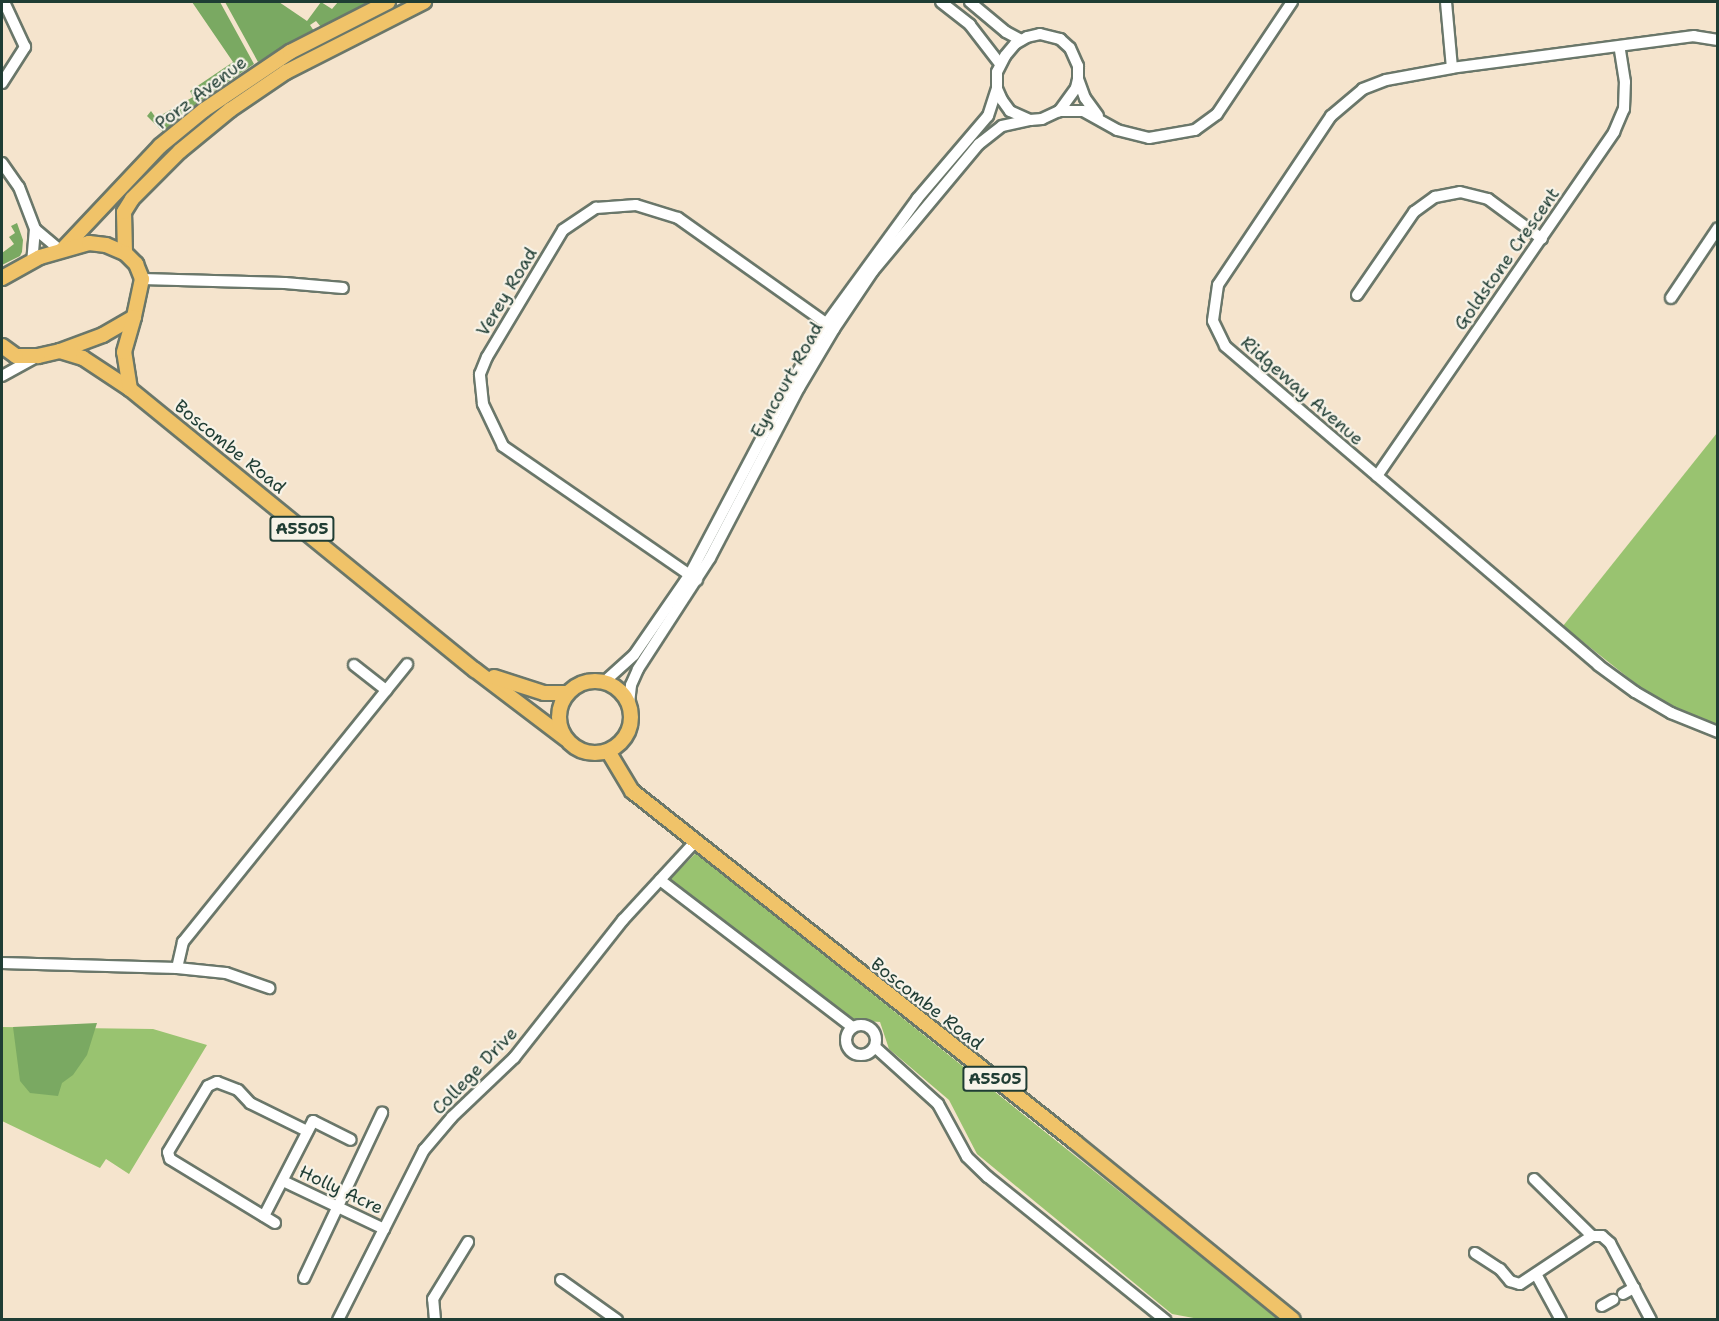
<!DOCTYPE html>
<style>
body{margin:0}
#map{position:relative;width:1719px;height:1321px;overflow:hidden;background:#f5e4cd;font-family:"Shantell Sans",sans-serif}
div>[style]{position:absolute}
.green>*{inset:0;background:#99c370}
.forest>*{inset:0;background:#7aa962}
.roads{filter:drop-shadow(2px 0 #6a776a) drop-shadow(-2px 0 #6a776a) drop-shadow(0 2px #6a776a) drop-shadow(0 -2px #6a776a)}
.minor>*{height:10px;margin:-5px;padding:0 5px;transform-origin:5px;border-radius:5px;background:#fff}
.minor>.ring{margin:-5px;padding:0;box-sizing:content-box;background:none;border:10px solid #fff;border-radius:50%}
.major>*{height:14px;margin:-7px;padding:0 7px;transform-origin:7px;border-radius:7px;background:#f0c369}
.major>.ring{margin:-7px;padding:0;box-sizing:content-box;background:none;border:14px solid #f0c369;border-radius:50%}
span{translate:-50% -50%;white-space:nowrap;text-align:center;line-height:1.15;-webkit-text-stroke:4.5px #f7f3e8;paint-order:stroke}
.shield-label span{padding:2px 4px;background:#f7f3e8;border:2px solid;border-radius:4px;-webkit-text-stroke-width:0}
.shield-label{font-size:16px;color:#1f3d34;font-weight:700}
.street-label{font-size:18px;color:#1f3d34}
.frame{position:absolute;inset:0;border:3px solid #1f3d34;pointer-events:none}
</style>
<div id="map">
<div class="green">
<div style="clip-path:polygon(1717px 433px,1717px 727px,1678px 711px,1640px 687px,1563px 626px)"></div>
<div style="clip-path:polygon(696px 853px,1243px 1290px,1277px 1319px,1199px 1319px,1172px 1314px,977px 1154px,949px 1100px,889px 1049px,880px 1022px,851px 1020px,669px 880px)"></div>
<div style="clip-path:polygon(2px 1027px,153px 1029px,207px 1045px,129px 1174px,106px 1159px,100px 1168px,2px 1121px)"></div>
</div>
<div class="forest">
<div style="clip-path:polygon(192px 2px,220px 2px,254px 64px,201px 100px,163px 132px,147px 116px,151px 111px,156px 118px,193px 97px,190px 91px,233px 62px)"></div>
<div style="clip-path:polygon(225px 2px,279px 2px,307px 21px,321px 2px,332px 9px,338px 2px,369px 2px,321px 27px,316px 21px,310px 25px,314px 31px,258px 62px)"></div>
<div style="clip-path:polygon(17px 223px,23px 240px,22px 252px,20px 256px,2px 265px,2px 253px,14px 244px,9px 237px,15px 233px,11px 226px)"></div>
<div style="clip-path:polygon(97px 1023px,87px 1055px,73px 1075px,62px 1083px,58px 1096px,30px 1093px,20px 1081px,13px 1027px)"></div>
</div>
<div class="roads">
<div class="minor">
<div style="left:941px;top:2px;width:37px;rotate:38deg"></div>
<div style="left:970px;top:25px;width:49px;rotate:52.4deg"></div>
<div style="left:970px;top:2px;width:47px;rotate:39.8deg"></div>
<div style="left:1006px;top:32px;width:17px;rotate:28deg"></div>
<div style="left:1446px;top:2px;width:66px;rotate:84.8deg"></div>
<div style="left:1040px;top:34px;width:21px;rotate:14deg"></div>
<div style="left:1060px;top:39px;width:13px;rotate:42deg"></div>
<div style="left:1070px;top:48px;width:20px;rotate:66deg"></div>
<div style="left:1078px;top:66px;width:13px;rotate:90deg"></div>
<div style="left:1078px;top:79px;width:9px;rotate:103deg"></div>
<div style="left:1076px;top:88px;width:29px;rotate:126deg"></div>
<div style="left:1059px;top:111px;width:19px;rotate:155deg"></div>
<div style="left:1042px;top:119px;width:12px;rotate:175deg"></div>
<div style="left:1030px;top:120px;width:22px;rotate:-156deg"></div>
<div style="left:1010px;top:111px;width:14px;rotate:-126deg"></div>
<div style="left:1002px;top:100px;width:12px;rotate:-114deg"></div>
<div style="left:997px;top:89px;width:17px;rotate:-90deg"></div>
<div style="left:997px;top:72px;width:18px;rotate:-63deg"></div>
<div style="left:1005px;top:56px;width:16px;rotate:-50deg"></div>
<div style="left:1015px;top:44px;width:14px;rotate:-30deg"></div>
<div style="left:1027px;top:37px;width:13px;rotate:-13deg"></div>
<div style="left:1718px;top:40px;width:24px;rotate:-171deg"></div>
<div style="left:1694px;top:36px;width:244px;rotate:172.5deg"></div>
<div style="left:1452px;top:68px;width:67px;rotate:169.7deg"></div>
<div style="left:1386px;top:80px;width:25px;rotate:159deg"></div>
<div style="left:1363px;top:89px;width:42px;rotate:139.8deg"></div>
<div style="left:1331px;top:116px;width:203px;rotate:123.8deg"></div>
<div style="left:1218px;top:285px;width:36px;rotate:98deg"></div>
<div style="left:1213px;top:321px;width:28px;rotate:64deg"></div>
<div style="left:1225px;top:346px;width:491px;rotate:40.5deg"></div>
<div style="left:1598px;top:665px;width:46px;rotate:36.1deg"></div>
<div style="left:1635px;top:692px;width:42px;rotate:30.3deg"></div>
<div style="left:1671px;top:713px;width:51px;rotate:22deg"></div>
<div style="left:1078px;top:79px;width:20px;rotate:70deg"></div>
<div style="left:1085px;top:98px;width:22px;rotate:54deg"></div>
<div style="left:2px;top:83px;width:43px;rotate:-57.4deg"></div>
<div style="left:25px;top:47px;width:50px;rotate:-115deg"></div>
<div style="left:1059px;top:111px;width:24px"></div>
<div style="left:1083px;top:111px;width:39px;rotate:29deg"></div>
<div style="left:1117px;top:130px;width:33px;rotate:14deg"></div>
<div style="left:1149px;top:138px;width:47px;rotate:-9.9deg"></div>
<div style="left:1195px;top:130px;width:27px;rotate:-36deg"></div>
<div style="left:1217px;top:114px;width:135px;rotate:-56.2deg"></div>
<div style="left:2px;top:163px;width:29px;rotate:55deg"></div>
<div style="left:19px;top:187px;width:45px;rotate:69.1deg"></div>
<div style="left:35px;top:229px;width:32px;rotate:95deg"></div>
<div style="left:35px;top:229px;width:33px;rotate:40deg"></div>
<div style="left:142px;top:279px;width:143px;rotate:1.6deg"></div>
<div style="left:285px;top:283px;width:58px;rotate:4.9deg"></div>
<div style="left:1357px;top:295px;width:101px;rotate:-55.5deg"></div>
<div style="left:1414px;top:212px;width:26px;rotate:-36deg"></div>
<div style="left:1435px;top:197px;width:25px;rotate:-11deg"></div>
<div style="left:1460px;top:192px;width:29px;rotate:14deg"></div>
<div style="left:1488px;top:199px;width:67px;rotate:36.5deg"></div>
<div style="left:1671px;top:298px;width:84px;rotate:-56.1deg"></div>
<div style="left:2px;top:376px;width:38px;rotate:-29deg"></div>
<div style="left:1377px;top:476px;width:418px;rotate:-55.4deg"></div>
<div style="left:1614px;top:132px;width:25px;rotate:-67deg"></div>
<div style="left:1624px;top:109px;width:27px;rotate:-88deg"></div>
<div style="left:1625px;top:82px;width:36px;rotate:-99deg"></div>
<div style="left:697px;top:580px;width:236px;rotate:-145.4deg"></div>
<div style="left:503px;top:446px;width:47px;rotate:-115.5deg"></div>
<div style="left:483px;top:404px;width:30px;rotate:-96deg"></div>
<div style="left:480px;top:374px;width:18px;rotate:-68deg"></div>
<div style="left:487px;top:357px;width:148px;rotate:-59.1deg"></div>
<div style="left:563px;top:230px;width:40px;rotate:-34deg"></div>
<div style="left:596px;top:208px;width:40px;rotate:-4.3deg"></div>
<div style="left:636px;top:205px;width:44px;rotate:17.2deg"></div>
<div style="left:678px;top:218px;width:191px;rotate:35.4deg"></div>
<div style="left:354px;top:665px;width:41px;rotate:38deg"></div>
<div style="left:604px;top:682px;width:40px;rotate:-42deg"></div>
<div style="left:634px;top:655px;width:98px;rotate:-55.3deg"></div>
<div style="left:690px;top:574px;width:208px;rotate:-62.2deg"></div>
<div style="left:787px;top:390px;width:77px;rotate:-59.4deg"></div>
<div style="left:826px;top:324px;width:155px;rotate:-53.9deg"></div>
<div style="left:917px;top:199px;width:109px;rotate:-49.5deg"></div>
<div style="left:988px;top:116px;width:28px;rotate:-72deg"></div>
<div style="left:629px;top:704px;width:19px;rotate:-84deg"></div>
<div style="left:631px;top:685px;width:17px;rotate:-66deg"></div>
<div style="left:638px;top:669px;width:132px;rotate:-57deg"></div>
<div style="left:710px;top:558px;width:192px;rotate:-62.4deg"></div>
<div style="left:799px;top:388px;width:69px;rotate:-59.3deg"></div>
<div style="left:834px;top:329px;width:70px;rotate:-56.1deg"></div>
<div style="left:873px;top:271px;width:165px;rotate:-50.2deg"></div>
<div style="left:979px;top:144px;width:29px;rotate:-38deg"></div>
<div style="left:1002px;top:126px;width:29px;rotate:-12deg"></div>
<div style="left:660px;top:880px;width:242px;rotate:37.4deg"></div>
<div style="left:2px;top:963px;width:175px;rotate:1.6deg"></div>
<div style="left:177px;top:968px;width:49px;rotate:5.8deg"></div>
<div style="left:226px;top:973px;width:46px;rotate:19.2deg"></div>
<div style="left:177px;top:968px;width:27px;rotate:-77deg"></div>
<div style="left:183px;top:942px;width:357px;rotate:-51.1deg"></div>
<div class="ring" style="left:846px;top:1025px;width:20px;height:20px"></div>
<div style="left:875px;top:1047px;width:85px;rotate:42.1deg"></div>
<div style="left:938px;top:1104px;width:60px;rotate:61.3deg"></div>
<div style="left:967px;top:1157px;width:29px;rotate:44deg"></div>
<div style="left:988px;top:1177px;width:228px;rotate:38.9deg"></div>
<div style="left:1534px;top:1179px;width:81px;rotate:44.5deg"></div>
<div style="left:283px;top:1181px;width:112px;rotate:25.4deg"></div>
<div style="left:264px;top:1216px;width:107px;rotate:-62.7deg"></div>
<div style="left:313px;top:1121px;width:42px;rotate:26.6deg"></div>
<div style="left:275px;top:1223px;width:123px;rotate:-148.6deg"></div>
<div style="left:170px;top:1159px;width:7px;rotate:-106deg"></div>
<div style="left:168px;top:1152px;width:77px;rotate:-58.8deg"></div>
<div style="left:208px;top:1086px;width:10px;rotate:-24deg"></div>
<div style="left:217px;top:1082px;width:22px;rotate:21deg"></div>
<div style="left:238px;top:1090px;width:18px;rotate:47deg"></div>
<div style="left:250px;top:1103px;width:64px;rotate:26.2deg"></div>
<div style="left:1475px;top:1253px;width:30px;rotate:33deg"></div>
<div style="left:1500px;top:1269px;width:16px;rotate:50deg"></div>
<div style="left:1510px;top:1281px;width:10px;rotate:17deg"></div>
<div style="left:1520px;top:1284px;width:87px;rotate:-33.7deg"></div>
<div style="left:1592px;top:1236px;width:10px"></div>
<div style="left:1602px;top:1236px;width:11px;rotate:41deg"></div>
<div style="left:1610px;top:1243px;width:87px;rotate:62deg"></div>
<div style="left:1536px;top:1274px;width:52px;rotate:61.5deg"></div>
<div style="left:304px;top:1278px;width:183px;rotate:-64.7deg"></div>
<div style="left:561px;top:1280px;width:69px;rotate:35.5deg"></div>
<div style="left:1623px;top:1294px;width:13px;rotate:-29deg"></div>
<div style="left:1602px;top:1306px;width:13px;rotate:-29deg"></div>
<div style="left:338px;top:1320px;width:191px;rotate:-63.2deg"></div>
<div style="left:424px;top:1150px;width:43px;rotate:-49.7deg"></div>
<div style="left:452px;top:1117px;width:86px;rotate:-43.6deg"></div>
<div style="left:514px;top:1058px;width:176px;rotate:-51.7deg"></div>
<div style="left:623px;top:920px;width:106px;rotate:-47.3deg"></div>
<div style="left:435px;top:1320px;width:21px;rotate:-95deg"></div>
<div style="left:433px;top:1299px;width:67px;rotate:-58.4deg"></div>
</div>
<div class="major">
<div style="left:62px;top:250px;width:143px;rotate:-46.7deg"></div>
<div style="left:160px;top:146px;width:57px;rotate:-39.3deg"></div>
<div style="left:204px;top:110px;width:104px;rotate:-34deg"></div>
<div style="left:290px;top:52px;width:110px;rotate:-27deg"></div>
<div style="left:125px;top:253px;width:41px;rotate:-91.4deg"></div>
<div style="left:124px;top:212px;width:15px;rotate:-58deg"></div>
<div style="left:132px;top:199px;width:68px;rotate:-45deg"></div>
<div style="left:180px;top:151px;width:65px;rotate:-39.4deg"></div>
<div style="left:230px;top:110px;width:68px;rotate:-34.2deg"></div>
<div style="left:286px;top:72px;width:155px;rotate:-26.9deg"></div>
<div style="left:2px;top:278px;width:43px;rotate:-28.9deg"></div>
<div style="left:40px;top:257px;width:51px;rotate:-15.9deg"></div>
<div style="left:89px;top:243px;width:17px;rotate:7deg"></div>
<div style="left:106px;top:245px;width:21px;rotate:23deg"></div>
<div style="left:125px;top:253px;width:16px;rotate:45deg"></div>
<div style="left:136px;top:264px;width:16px;rotate:68deg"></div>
<div style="left:142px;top:279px;width:39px;rotate:102deg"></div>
<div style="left:134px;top:317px;width:36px;rotate:150deg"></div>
<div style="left:103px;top:335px;width:46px;rotate:159.6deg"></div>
<div style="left:60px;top:351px;width:23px;rotate:167deg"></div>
<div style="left:38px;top:356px;width:22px;rotate:180deg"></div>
<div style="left:16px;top:356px;width:17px;rotate:-144deg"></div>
<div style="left:60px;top:351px;width:24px;rotate:17deg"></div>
<div style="left:83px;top:358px;width:56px;rotate:33.4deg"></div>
<div style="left:130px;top:389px;width:445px;rotate:39.2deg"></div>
<div style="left:475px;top:670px;width:114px;rotate:37.2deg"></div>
<div style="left:130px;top:389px;width:37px;rotate:-99deg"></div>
<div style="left:124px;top:352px;width:36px;rotate:-74deg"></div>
<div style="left:494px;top:677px;width:52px;rotate:17.7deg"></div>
<div style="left:544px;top:693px;width:23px"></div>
<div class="ring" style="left:559px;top:681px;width:58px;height:58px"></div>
<div style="left:608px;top:751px;width:47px;rotate:59deg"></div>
<div style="left:632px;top:791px;width:565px;rotate:38.39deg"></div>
<div style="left:1075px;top:1142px;width:281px;rotate:39.2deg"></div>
</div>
</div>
<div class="shield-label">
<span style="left:302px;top:529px">A5505</span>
<span style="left:995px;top:1079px">A5505</span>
</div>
<div class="street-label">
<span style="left:201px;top:93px;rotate:-37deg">Porz Avenue</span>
<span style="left:1507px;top:259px;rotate:-55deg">Goldstone Crescent</span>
<span style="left:507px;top:292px;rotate:-59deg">Verey Road</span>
<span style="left:787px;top:380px;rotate:-61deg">Eyncourt Road</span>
<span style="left:1302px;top:391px;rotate:41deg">Ridgeway Avenue</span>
<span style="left:230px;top:447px;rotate:39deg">Boscombe Road</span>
<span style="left:927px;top:1004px;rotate:38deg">Boscombe Road</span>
<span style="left:475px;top:1071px;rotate:-46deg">College Drive</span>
<span style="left:341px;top:1190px;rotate:25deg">Holly Acre</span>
</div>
<div class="frame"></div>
</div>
